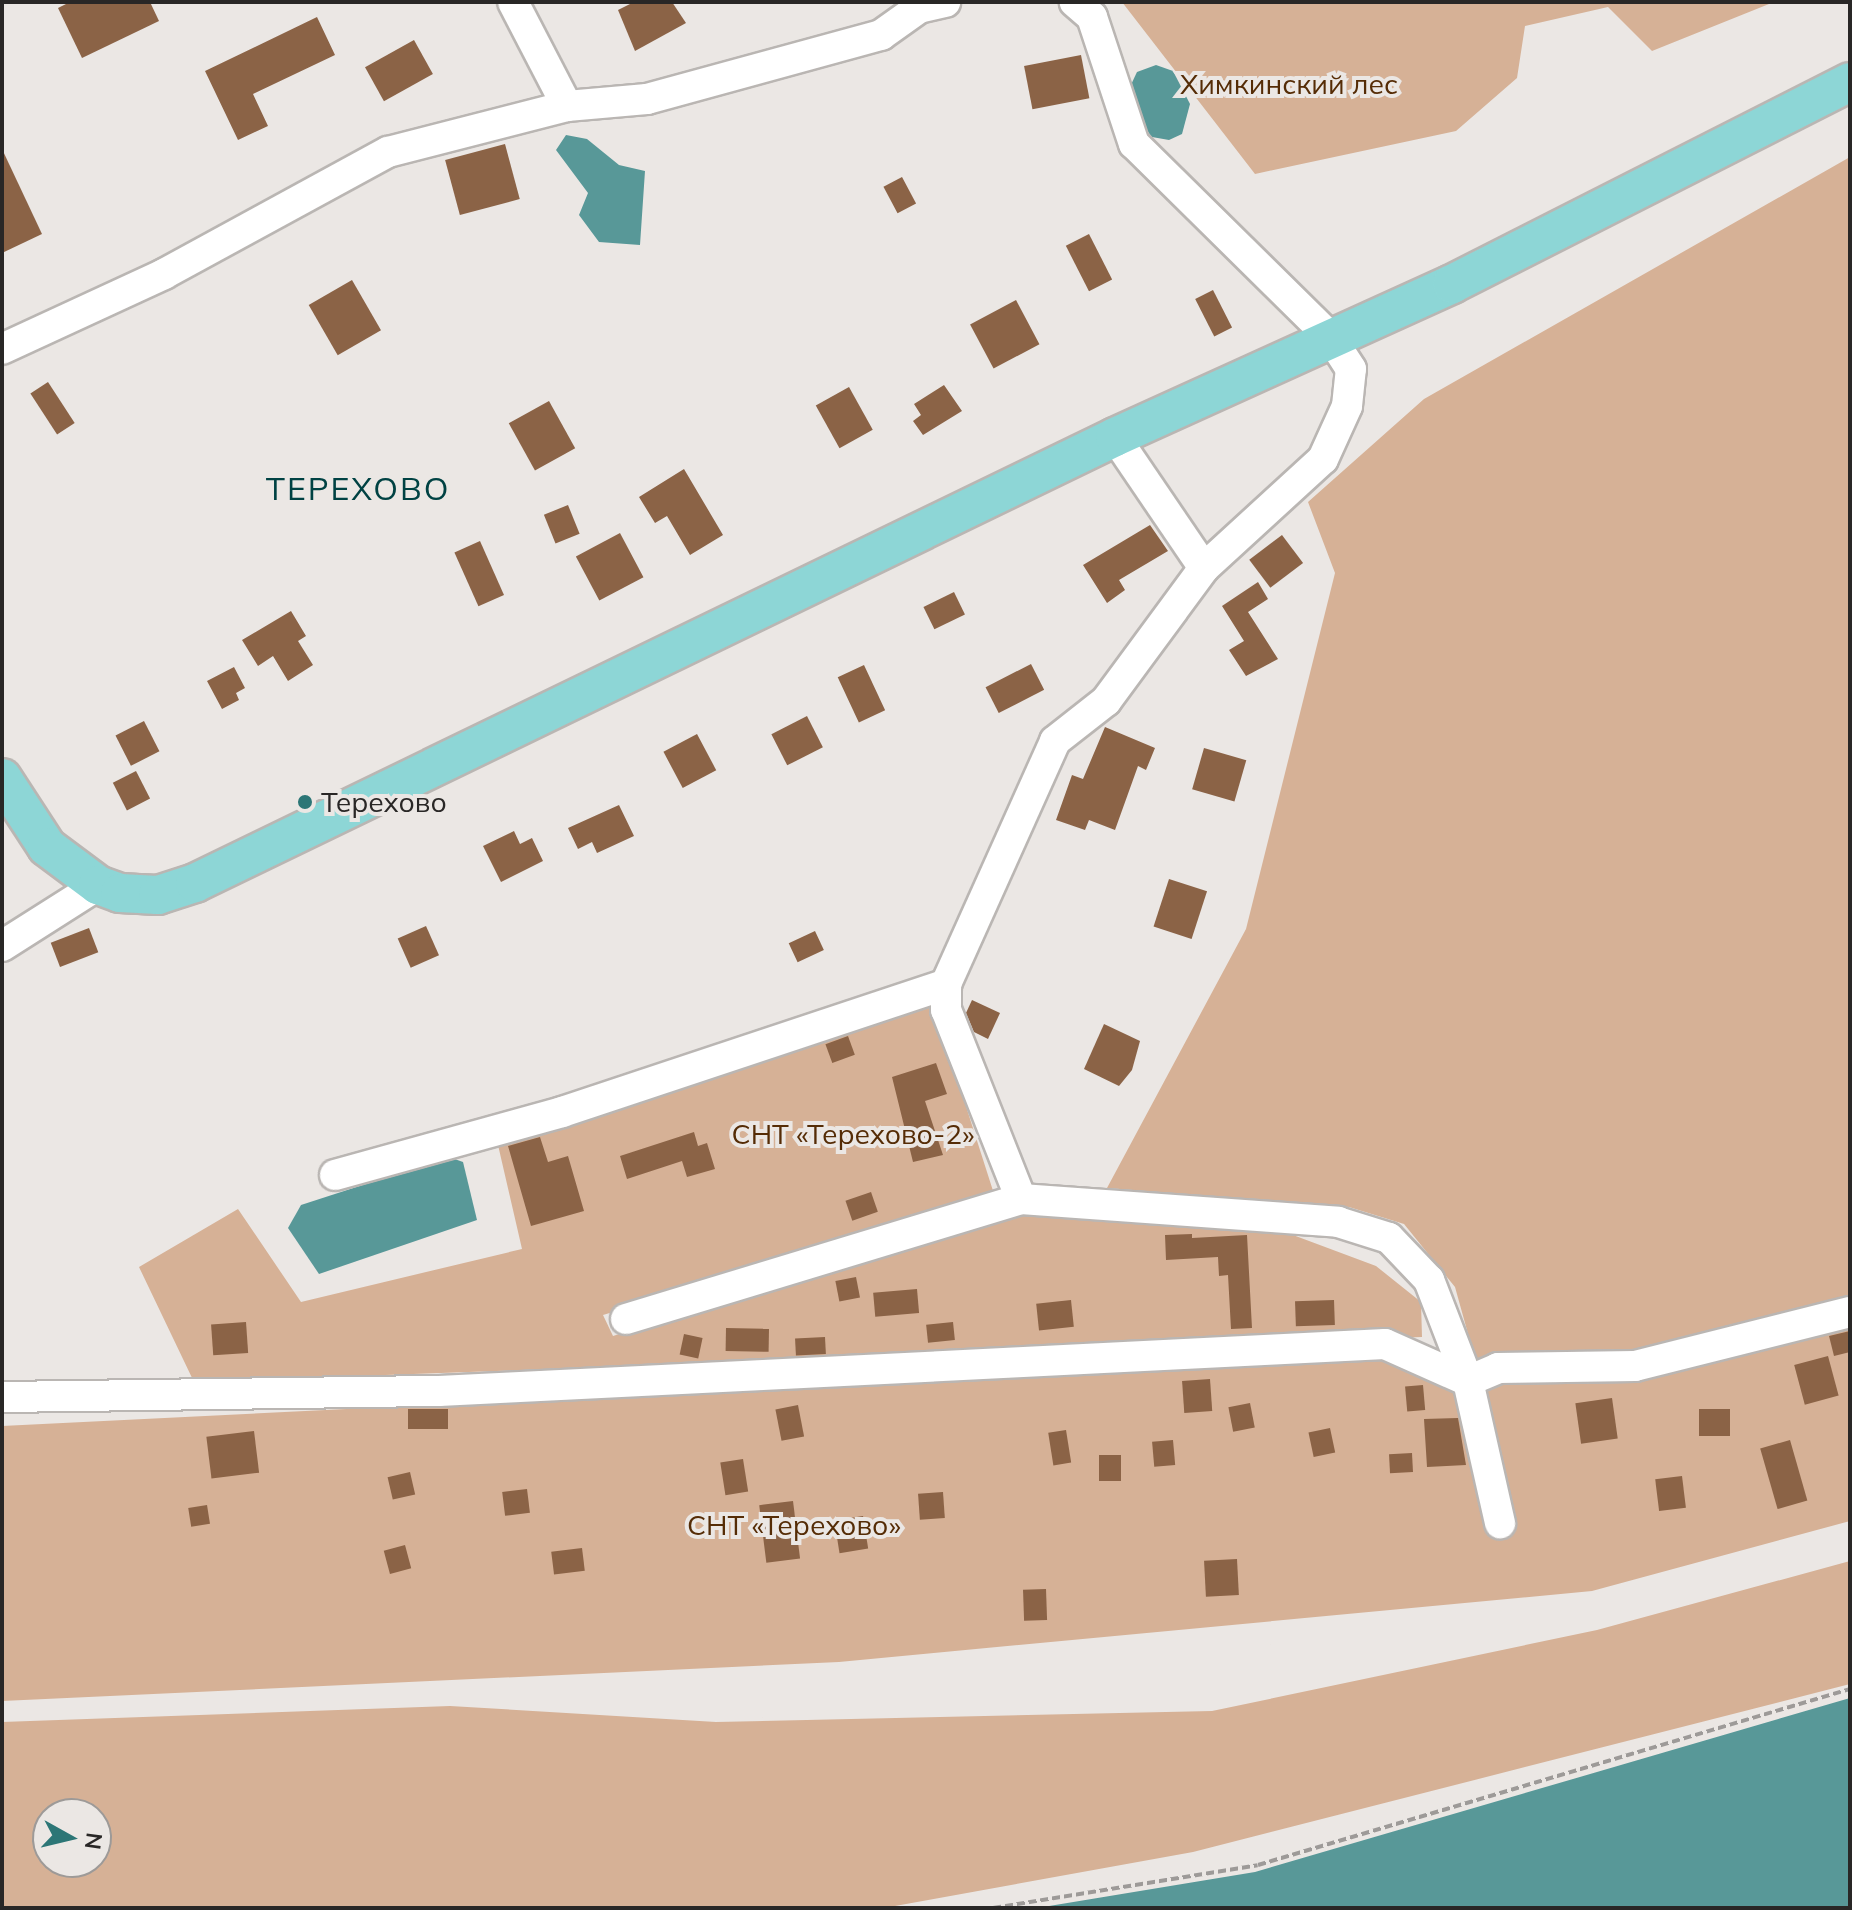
<!DOCTYPE html>
<meta charset="utf-8">
<style>
body{margin:0}
#map{position:relative;width:1852px;height:1910px;overflow:hidden;background:#ebe7e4;font-family:Mulish,sans-serif}
div>[style]{position:absolute}
.green>*{inset:0;background:#d6b196}
.water>*{inset:0;background:#589898}
.building>*{inset:0;background:#8b6346;transform-origin:0 0}
.path>*{height:4px;margin-top:-2px;transform-origin:0;background:repeating-linear-gradient(90deg,#9d9a98 0 8px,transparent 0 12px)}
.roads{filter:drop-shadow(2px 0 #bab6b3) drop-shadow(-2px 0 #bab6b3) drop-shadow(0 2px #bab6b3) drop-shadow(0 -2px #bab6b3)}
.minor>*{height:30px;margin:-15px;padding:0 15px;transform-origin:15px;border-radius:15px;background:#fff}
.major>*{height:38px;margin:-19px;padding:0 19px;transform-origin:19px;border-radius:19px;background:#8dd6d6}
.dots>*{width:22px;height:22px;translate:-50% -50%;box-sizing:border-box;border:4px solid #ebe7e4;border-radius:50%}
span{translate:-50% -50%;white-space:nowrap;text-align:center;line-height:1.15;-webkit-text-stroke:8px #ebe7e4;paint-order:stroke}
.park-label{font-size:28px;color:#552c06}
.poi-label{font-size:28px;color:#292726}
.left{translate:0 -50%;text-align:left}
.quarter-label{font-size:32px;color:#004243;letter-spacing:2px}
.frame{position:absolute;inset:0;border:4px solid #292726;pointer-events:none}
.north{position:absolute;left:32px;top:1798px;width:80px;height:80px;box-sizing:border-box;background:#ebe7e4;border:2px solid #9d9a98;border-radius:50%;rotate:98deg;font-size:22px;font-weight:700;line-height:32px;text-align:center;color:#292726}
.north::after{content:'';display:block;margin:auto;width:28px;height:36px;background:#2c7676;clip-path:polygon(50% 0,100% 100%,50% 72%,0 100%)}
</style>
<div id="map">
<div class="green">
<div style="clip-path:polygon(1122px 2px,1774px 2px,1652px 51px,1608px 7px,1525px 26px,1517px 78px,1456px 131px,1255px 174px)"></div>
<div style="clip-path:polygon(1850px 157px,1850px 1521px,1592px 1591px,839px 1662px,2px 1701px,2px 1426px,1377px 1358px,1475px 1359px,1455px 1287px,1404px 1224px,1349px 1207px,1107px 1188px,1246px 929px,1335px 573px,1308px 502px,1424px 399px)"></div>
<div style="clip-path:polygon(932px 1000px,995px 1197px,603px 1315px,613px 1336px,966px 1224px,1040px 1209px,1293px 1235px,1376px 1266px,1421px 1302px,1422px 1337px,194px 1382px,139px 1267px,238px 1209px,301px 1302px,522px 1249px,498px 1145px)"></div>
<div style="clip-path:polygon(evenodd,1850px 1561px,1850px 1684px,1193px 1852px,884px 1908px,2px 1908px,2px 1722px,450px 1706px,716px 1722px,1212px 1711px,1597px 1630px,1850px 1561px,96px 1814px,96px 1862px,48px 1862px,48px 1814px,96px 1814px)"></div>
</div>
<div class="water">
<div style="clip-path:polygon(1156px 65px,1173px 71px,1190px 104px,1182px 134px,1169px 140px,1152px 137px,1141px 123px,1129px 89px,1137px 72px)"></div>
<div style="clip-path:polygon(566px 135px,587px 139px,619px 165px,645px 171px,640px 245px,599px 242px,579px 215px,588px 193px,556px 150px)"></div>
<div style="clip-path:polygon(449px 1157px,463px 1162px,477px 1220px,319px 1274px,288px 1228px,301px 1205px)"></div>
<div style="clip-path:polygon(1850px 1698px,1850px 1908px,1037px 1908px,1255px 1872px)"></div>
</div>
<div class="building">
<div style="clip-path:polygon(70px 2px,150px 2px,159px 21px,82px 58px,58px 8px)"></div>
<div style="clip-path:polygon(634px 2px,672px 2px,686px 23px,635px 51px,618px 10px)"></div>
<div style="clip-path:polygon(317px 17px,335px 55px,253px 94px,268px 126px,238px 140px,205px 71px)"></div>
<div style="left:414px;top:40px;width:39px;height:56px;rotate:61deg"></div>
<div style="left:1081px;top:55px;width:44px;height:58px;rotate:79deg"></div>
<div style="left:505px;top:144px;width:57px;height:62px;rotate:75deg"></div>
<div style="clip-path:polygon(2px 149px,42px 234px,2px 253px)"></div>
<div style="left:902px;top:177px;width:30px;height:21px;rotate:62deg"></div>
<div style="left:1089px;top:234px;width:51px;height:26px;rotate:63deg"></div>
<div style="left:352px;top:280px;width:58px;height:50px;rotate:60deg"></div>
<div style="left:1213px;top:290px;width:42px;height:20px;rotate:63deg"></div>
<div style="left:1016px;top:300px;width:50px;height:52px;rotate:62deg"></div>
<div style="left:48px;top:382px;width:49px;height:21px;rotate:57deg"></div>
<div style="clip-path:polygon(944px 385px,962px 411px,923px 435px,913px 421px,921px 415px,914px 404px)"></div>
<div style="left:849px;top:387px;width:49px;height:38px;rotate:61deg"></div>
<div style="left:549px;top:401px;width:54px;height:46px;rotate:61deg"></div>
<div style="clip-path:polygon(684px 469px,723px 535px,690px 555px,667px 516px,655px 523px,639px 497px)"></div>
<div style="left:568px;top:505px;width:31px;height:26px;rotate:68deg"></div>
<div style="clip-path:polygon(1150px 525px,1168px 551px,1119px 580px,1125px 590px,1107px 603px,1083px 565px)"></div>
<div style="left:620px;top:533px;width:50px;height:50px;rotate:62deg"></div>
<div style="left:1282px;top:535px;width:35px;height:41px;rotate:53deg"></div>
<div style="left:480px;top:541px;width:59px;height:28px;rotate:66deg"></div>
<div style="clip-path:polygon(1258px 582px,1268px 599px,1248px 612px,1278px 659px,1246px 676px,1229px 650px,1244px 641px,1222px 606px)"></div>
<div style="left:954px;top:592px;width:25px;height:34px;rotate:64deg"></div>
<div style="clip-path:polygon(291px 611px,306px 636px,298px 641px,313px 665px,288px 681px,273px 656px,258px 666px,242px 640px)"></div>
<div style="left:1031px;top:664px;width:29px;height:51px;rotate:63deg"></div>
<div style="left:864px;top:665px;width:50px;height:29px;rotate:65deg"></div>
<div style="clip-path:polygon(234px 667px,245px 688px,236px 693px,239px 700px,222px 709px,207px 681px)"></div>
<div style="left:807px;top:716px;width:35px;height:40px;rotate:63deg"></div>
<div style="left:144px;top:721px;width:34px;height:32px;rotate:63deg"></div>
<div style="clip-path:polygon(1105px 727px,1155px 748px,1146px 770px,1138px 766px,1115px 830px,1089px 820px,1085px 830px,1056px 820px,1072px 775px,1083px 779px)"></div>
<div style="left:697px;top:734px;width:41px;height:38px;rotate:62deg"></div>
<div style="left:1204px;top:748px;width:44px;height:43px;rotate:16deg"></div>
<div style="left:136px;top:771px;width:31px;height:26px;rotate:63deg"></div>
<div style="clip-path:polygon(619px 805px,634px 836px,597px 853px,592px 842px,578px 849px,568px 828px)"></div>
<div style="clip-path:polygon(514px 831px,520px 844px,532px 838px,543px 861px,501px 882px,483px 846px)"></div>
<div style="left:1169px;top:879px;width:40px;height:50px;rotate:18deg"></div>
<div style="left:426px;top:926px;width:32px;height:31px;rotate:66deg"></div>
<div style="left:89px;top:928px;width:26px;height:41px;rotate:69deg"></div>
<div style="left:815px;top:931px;width:21px;height:29px;rotate:65deg"></div>
<div style="clip-path:polygon(972px 1000px,1000px 1013px,988px 1039px,974px 1032px,966px 1013px)"></div>
<div style="clip-path:polygon(1104px 1024px,1140px 1041px,1132px 1070px,1119px 1086px,1084px 1069px)"></div>
<div style="left:848px;top:1036px;width:20px;height:24px;rotate:70deg"></div>
<div style="clip-path:polygon(936px 1063px,947px 1094px,925px 1101px,943px 1155px,913px 1162px,892px 1077px)"></div>
<div style="clip-path:polygon(694px 1132px,698px 1146px,707px 1143px,715px 1169px,687px 1177px,682px 1161px,627px 1179px,620px 1156px)"></div>
<div style="clip-path:polygon(540px 1137px,548px 1162px,568px 1156px,584px 1211px,531px 1226px,508px 1146px)"></div>
<div style="left:871px;top:1192px;width:21px;height:27px;rotate:71deg"></div>
<div style="clip-path:polygon(1192px 1234px,1192px 1238px,1247px 1235px,1252px 1328px,1231px 1329px,1228px 1275px,1219px 1276px,1218px 1257px,1166px 1260px,1165px 1235px)"></div>
<div style="left:856px;top:1277px;width:21px;height:21px;rotate:79deg"></div>
<div style="left:917px;top:1289px;width:24px;height:44px;rotate:85deg"></div>
<div style="left:1071px;top:1300px;width:27px;height:35px;rotate:84deg"></div>
<div style="left:1334px;top:1300px;width:25px;height:39px;rotate:88deg"></div>
<div style="left:246px;top:1322px;width:31px;height:35px;rotate:86deg"></div>
<div style="left:953px;top:1322px;width:18px;height:27px;rotate:84deg"></div>
<div style="left:726px;top:1328px;width:43px;height:23px;rotate:1deg"></div>
<div style="clip-path:polygon(1850px 1331px,1850px 1352px,1834px 1356px,1829px 1336px)"></div>
<div style="left:684px;top:1334px;width:19px;height:21px;rotate:12deg"></div>
<div style="left:825px;top:1337px;width:17px;height:30px;rotate:87deg"></div>
<div style="left:1828px;top:1356px;width:41px;height:35px;rotate:75deg"></div>
<div style="left:1210px;top:1379px;width:32px;height:28px;rotate:86deg"></div>
<div style="left:1423px;top:1385px;width:25px;height:18px;rotate:85deg"></div>
<div style="left:1612px;top:1398px;width:41px;height:37px;rotate:82deg"></div>
<div style="left:1250px;top:1403px;width:25px;height:22px;rotate:79deg"></div>
<div style="left:798px;top:1405px;width:32px;height:23px;rotate:79deg"></div>
<div style="left:408px;top:1409px;width:40px;height:20px"></div>
<div style="left:1699px;top:1409px;width:31px;height:27px"></div>
<div style="clip-path:polygon(1458px 1418px,1466px 1465px,1427px 1467px,1424px 1419px)"></div>
<div style="left:1330px;top:1428px;width:25px;height:22px;rotate:78deg"></div>
<div style="left:1066px;top:1430px;width:33px;height:18px;rotate:81deg"></div>
<div style="left:254px;top:1431px;width:42px;height:48px;rotate:83deg"></div>
<div style="left:1173px;top:1440px;width:25px;height:21px;rotate:85deg"></div>
<div style="left:1790px;top:1440px;width:63px;height:31px;rotate:74deg"></div>
<div style="left:1412px;top:1453px;width:19px;height:23px;rotate:87deg"></div>
<div style="left:1099px;top:1455px;width:22px;height:26px"></div>
<div style="left:743px;top:1459px;width:33px;height:23px;rotate:81deg"></div>
<div style="left:410px;top:1472px;width:23px;height:23px;rotate:77deg"></div>
<div style="left:1682px;top:1476px;width:32px;height:27px;rotate:83deg"></div>
<div style="left:527px;top:1489px;width:24px;height:25px;rotate:83deg"></div>
<div style="left:943px;top:1492px;width:26px;height:25px;rotate:86deg"></div>
<div style="left:793px;top:1501px;width:58px;height:34px;rotate:83deg"></div>
<div style="left:207px;top:1505px;width:19px;height:19px;rotate:81deg"></div>
<div style="left:863px;top:1516px;width:33px;height:29px;rotate:81deg"></div>
<div style="left:405px;top:1545px;width:24px;height:22px;rotate:75deg"></div>
<div style="left:582px;top:1548px;width:23px;height:31px;rotate:83deg"></div>
<div style="left:1237px;top:1559px;width:36px;height:33px;rotate:87deg"></div>
<div style="left:1046px;top:1589px;width:31px;height:23px;rotate:88deg"></div>
</div>
<div class="path">
<div style="left:993px;top:1908px;width:268px;rotate:-9.2deg"></div>
<div style="left:1258px;top:1865px;width:618px;rotate:-16.56deg"></div>
</div>
<div class="roads">
<div class="minor">
<div style="left:513px;top:2px;width:117px;rotate:62.6deg"></div>
<div style="left:2px;top:349px;width:179px;rotate:-24.8deg"></div>
<div style="left:164px;top:274px;width:255px;rotate:-28.6deg"></div>
<div style="left:388px;top:152px;width:185px;rotate:-14.4deg"></div>
<div style="left:567px;top:106px;width:80px;rotate:-5deg"></div>
<div style="left:647px;top:99px;width:243px;rotate:-15.3deg"></div>
<div style="left:881px;top:35px;width:47px;rotate:-35.4deg"></div>
<div style="left:919px;top:8px;width:27px;rotate:-13deg"></div>
<div style="left:1115px;top:437px;width:158px;rotate:55.8deg"></div>
<div style="left:2px;top:946px;width:114px;rotate:-32.4deg"></div>
<div style="left:335px;top:1175px;width:236px;rotate:-15.5deg"></div>
<div style="left:562px;top:1112px;width:405px;rotate:-18.4deg"></div>
<div style="left:946px;top:984px;width:266px;rotate:-65.8deg"></div>
<div style="left:1055px;top:741px;width:65px;rotate:-38.1deg"></div>
<div style="left:1106px;top:701px;width:165px;rotate:-53.6deg"></div>
<div style="left:1204px;top:568px;width:161px;rotate:-42.5deg"></div>
<div style="left:1323px;top:459px;width:58px;rotate:-65.6deg"></div>
<div style="left:1347px;top:406px;width:37px;rotate:-84deg"></div>
<div style="left:1351px;top:369px;width:38px;rotate:-123deg"></div>
<div style="left:1330px;top:337px;width:275px;rotate:-135.4deg"></div>
<div style="left:1134px;top:144px;width:134px;rotate:-108.3deg"></div>
<div style="left:1092px;top:17px;width:23px;rotate:-139deg"></div>
<div style="left:1021px;top:1199px;width:318px;rotate:4.1deg"></div>
<div style="left:1338px;top:1222px;width:53px;rotate:17.4deg"></div>
<div style="left:1389px;top:1238px;width:58px;rotate:46.4deg"></div>
<div style="left:1429px;top:1280px;width:108px;rotate:68.9deg"></div>
<div style="left:1468px;top:1381px;width:33px;rotate:-23deg"></div>
<div style="left:1498px;top:1368px;width:137px;rotate:-0.8deg"></div>
<div style="left:1635px;top:1366px;width:222px;rotate:-14.1deg"></div>
<div style="left:626px;top:1319px;width:413px;rotate:-16.9deg"></div>
<div style="left:1021px;top:1199px;width:203px;rotate:-111.6deg"></div>
<div style="left:946px;top:1010px;width:26px;rotate:-90deg"></div>
<div style="left:2px;top:1397px;width:437px;rotate:-0.8deg"></div>
<div style="left:439px;top:1391px;width:947px;rotate:-2.84deg"></div>
<div style="left:1385px;top:1344px;width:91px;rotate:24deg"></div>
<div style="left:1468px;top:1381px;width:146px;rotate:77.3deg"></div>
</div>
<div class="major">
<div style="left:2px;top:778px;width:82px;rotate:56.9deg"></div>
<div style="left:47px;top:847px;width:64px;rotate:36.7deg"></div>
<div style="left:98px;top:885px;width:23px;rotate:20deg"></div>
<div style="left:120px;top:893px;width:38px;rotate:3deg"></div>
<div style="left:158px;top:895px;width:39px;rotate:-18deg"></div>
<div style="left:195px;top:883px;width:1022px;rotate:-25.86deg"></div>
<div style="left:1115px;top:437px;width:370px;rotate:-24.4deg"></div>
<div style="left:1452px;top:284px;width:446px;rotate:-26.9deg"></div>
</div>
</div>
<div class="dots">
<div style="left:305px;top:802px;background:#2c7676"></div>
</div>
<div class="park-label">
<span style="left:1289px;top:84px">Химкинский лес</span>
<span style="left:853px;top:1134px">СНТ «Терехово-2»</span>
<span style="left:794px;top:1525px">СНТ «Терехово»</span>
</div>
<div class="poi-label">
<span class="left" style="left:321px;top:802px">Терехово</span>
</div>
<div class="quarter-label">
<span style="left:358px;top:488px">ТЕРЕХОВО</span>
</div>
<div class="frame"></div>
<div class="north">N</div>
</div>
